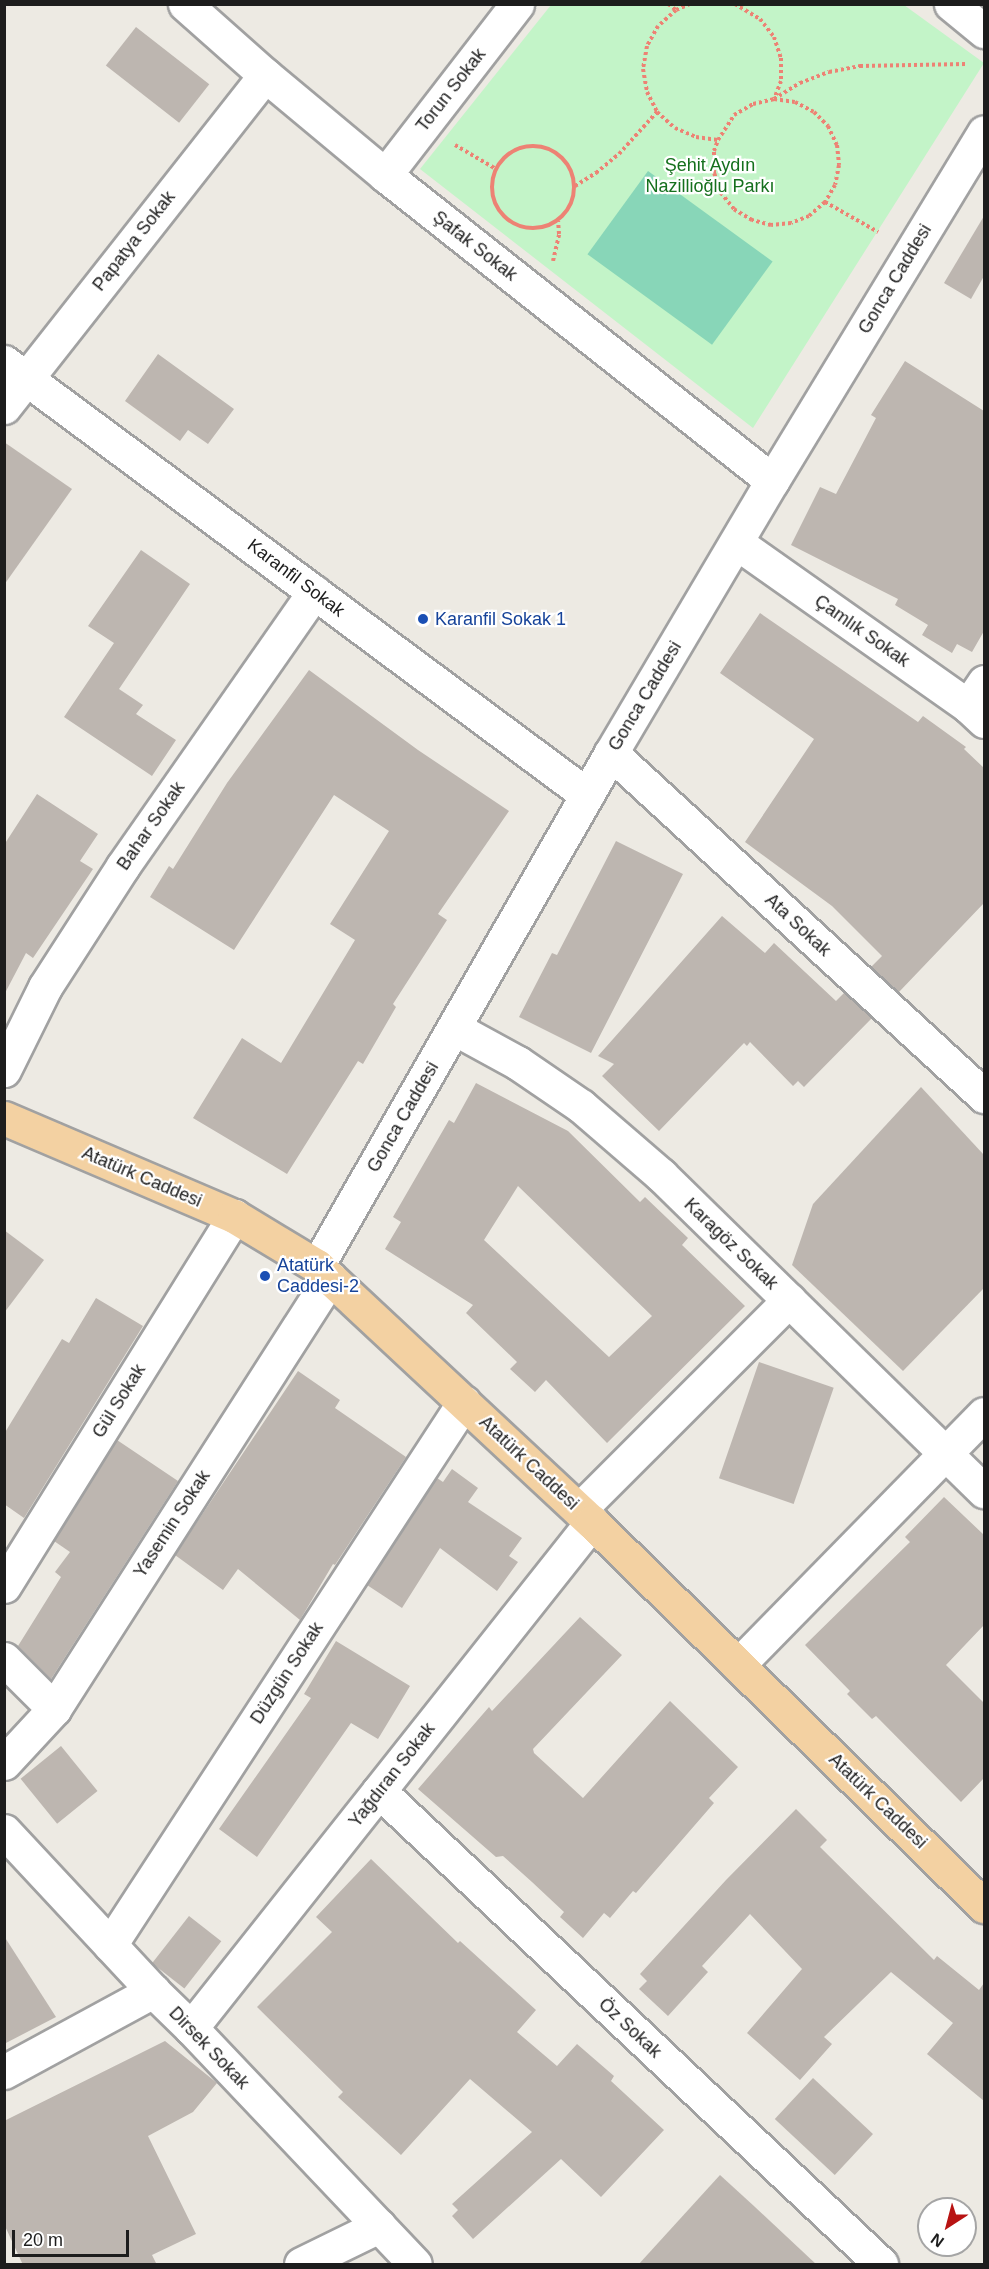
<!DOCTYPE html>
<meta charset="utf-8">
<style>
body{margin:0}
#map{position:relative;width:989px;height:2269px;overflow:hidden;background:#edeae3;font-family:Helvetica,sans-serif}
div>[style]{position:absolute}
.park>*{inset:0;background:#c3f4c8}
.pitch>*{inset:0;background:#88d6b8;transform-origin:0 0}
.building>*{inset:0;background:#bdb6b0;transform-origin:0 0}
.path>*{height:4px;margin-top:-2px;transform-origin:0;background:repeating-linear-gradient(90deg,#ed8274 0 3px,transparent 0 6px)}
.path>.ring{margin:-2px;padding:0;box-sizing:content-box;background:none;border:4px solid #ed8274;border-radius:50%}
.roads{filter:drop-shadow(2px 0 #a1a1a1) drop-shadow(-2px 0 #a1a1a1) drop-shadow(0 2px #a1a1a1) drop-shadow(0 -2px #a1a1a1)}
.minor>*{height:33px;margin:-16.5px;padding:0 16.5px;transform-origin:16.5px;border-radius:16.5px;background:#fff}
.major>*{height:33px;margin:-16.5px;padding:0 16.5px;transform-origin:16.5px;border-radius:16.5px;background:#f3d1a2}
.dots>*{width:16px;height:16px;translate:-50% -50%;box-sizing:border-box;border:3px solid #fff;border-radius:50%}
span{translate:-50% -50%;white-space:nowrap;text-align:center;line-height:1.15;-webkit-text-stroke:4.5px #fff;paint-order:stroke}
.street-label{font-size:18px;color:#1d1d1d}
.park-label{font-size:18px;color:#15701d}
.transit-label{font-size:18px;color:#164399}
.left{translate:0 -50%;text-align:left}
.frame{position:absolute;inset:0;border:6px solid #1d1d1d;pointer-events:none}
.north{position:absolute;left:917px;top:2197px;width:60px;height:60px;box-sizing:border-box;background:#fff;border:2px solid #a5a5a5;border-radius:50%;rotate:216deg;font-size:16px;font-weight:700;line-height:24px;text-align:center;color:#1d1d1d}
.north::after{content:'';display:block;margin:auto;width:21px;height:27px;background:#b81312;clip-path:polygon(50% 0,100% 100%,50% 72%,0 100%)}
.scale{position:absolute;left:12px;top:2230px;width:117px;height:27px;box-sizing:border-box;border:3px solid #1d1d1d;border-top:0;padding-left:8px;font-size:18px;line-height:21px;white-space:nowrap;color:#1d1d1d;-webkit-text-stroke:4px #fff;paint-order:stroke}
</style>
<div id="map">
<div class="park">
<div style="clip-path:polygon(551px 5px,904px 5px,984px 63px,753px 428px,420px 169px)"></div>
</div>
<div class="pitch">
<div style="left:648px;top:171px;width:154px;height:103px;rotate:36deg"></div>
</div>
<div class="building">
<div style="left:136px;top:27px;width:93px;height:49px;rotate:38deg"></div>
<div style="clip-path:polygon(984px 216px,984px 276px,971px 299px,944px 283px)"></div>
<div style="clip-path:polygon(158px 354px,234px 409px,208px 444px,188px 430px,180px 441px,125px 401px)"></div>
<div style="clip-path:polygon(905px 361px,984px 411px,984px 631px,972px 652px,957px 644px,952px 653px,922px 635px,928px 625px,895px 605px,898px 599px,791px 545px,820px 487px,836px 494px,876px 418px,871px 415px)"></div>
<div style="clip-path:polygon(4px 442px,72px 489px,4px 585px)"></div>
<div style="clip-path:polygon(141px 550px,190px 584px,119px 689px,143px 705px,136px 714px,176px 740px,152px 776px,64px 717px,114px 643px,88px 626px)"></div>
<div style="clip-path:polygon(760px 613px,918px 722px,923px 716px,966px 747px,964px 749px,984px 768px,984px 903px,899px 992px,871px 967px,882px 956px,832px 906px,745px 842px,814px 739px,720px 673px)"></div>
<div style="clip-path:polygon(309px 670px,418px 750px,509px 811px,438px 914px,447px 920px,393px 1004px,396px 1007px,363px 1064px,358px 1061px,287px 1174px,193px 1118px,242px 1038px,281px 1063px,355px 940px,330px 924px,389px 831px,334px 795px,234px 950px,150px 897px,169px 866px,173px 869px,227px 783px)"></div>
<div style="clip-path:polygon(37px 794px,98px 834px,80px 861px,93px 869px,33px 958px,26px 953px,4px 995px,4px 845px)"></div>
<div style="clip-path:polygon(616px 841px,683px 874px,591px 1053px,519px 1017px,552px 953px,557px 955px)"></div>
<div style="clip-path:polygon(722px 916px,765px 953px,774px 943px,836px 1001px,844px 993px,872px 1018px,804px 1087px,798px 1081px,793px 1086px,750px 1042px,747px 1046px,744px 1043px,659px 1131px,602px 1076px,614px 1064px,598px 1056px)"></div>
<div style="clip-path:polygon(evenodd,476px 1083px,568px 1131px,640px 1202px,645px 1197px,688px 1238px,682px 1245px,745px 1306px,607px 1443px,546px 1380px,535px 1392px,510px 1369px,517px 1362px,466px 1313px,473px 1305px,385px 1249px,401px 1222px,393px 1217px,449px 1120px,454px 1123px,476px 1083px,518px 1186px,652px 1316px,609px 1357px,484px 1240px,518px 1186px)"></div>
<div style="clip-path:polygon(921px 1087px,984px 1155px,984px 1288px,903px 1371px,792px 1265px,813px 1204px)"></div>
<div style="clip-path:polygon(4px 1230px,44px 1260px,4px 1313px)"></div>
<div style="clip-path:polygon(96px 1298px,143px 1326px,24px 1518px,4px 1504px,4px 1434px,62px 1339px,69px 1343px)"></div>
<div style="left:759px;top:1362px;width:79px;height:123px;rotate:19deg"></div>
<div style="clip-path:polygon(298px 1371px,340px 1400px,335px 1408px,406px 1457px,335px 1565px,333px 1564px,300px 1620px,238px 1569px,223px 1590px,175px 1555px)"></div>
<div style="clip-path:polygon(117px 1440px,178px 1481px,51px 1679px,18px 1646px,61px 1577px,55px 1572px,70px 1552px,54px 1541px)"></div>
<div style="clip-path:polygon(452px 1469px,478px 1488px,468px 1502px,522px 1538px,509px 1556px,518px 1562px,497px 1591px,440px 1548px,402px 1608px,367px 1585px,437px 1478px,443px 1482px)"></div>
<div style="clip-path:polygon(944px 1497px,984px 1535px,984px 1625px,946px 1665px,984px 1703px,984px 1778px,961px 1802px,876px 1716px,872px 1719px,847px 1694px,850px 1691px,805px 1645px,910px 1542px,905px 1537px)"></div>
<div style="clip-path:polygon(580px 1617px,622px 1655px,533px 1749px,534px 1753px,583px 1798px,670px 1701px,738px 1767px,709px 1798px,714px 1803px,636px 1893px,633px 1891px,610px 1918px,604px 1913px,583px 1938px,560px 1917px,564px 1912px,532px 1882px,503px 1856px,496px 1857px,418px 1789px,489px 1707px,492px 1711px)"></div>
<div style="clip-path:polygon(336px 1641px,410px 1686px,378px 1739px,351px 1723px,257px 1857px,219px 1829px,311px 1698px,304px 1694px)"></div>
<div style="left:61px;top:1746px;width:58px;height:52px;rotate:51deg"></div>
<div style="clip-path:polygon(796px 1809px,827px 1840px,820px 1847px,934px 1960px,937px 1956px,979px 1990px,984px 1983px,984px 2101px,927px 2054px,953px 2023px,891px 1972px,824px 2037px,832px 2044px,800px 2080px,747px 2033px,802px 1969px,750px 1914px,702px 1966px,708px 1972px,668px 2016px,639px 1989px,647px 1981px,640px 1974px,726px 1880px)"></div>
<div style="clip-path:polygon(371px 1859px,458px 1943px,460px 1941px,536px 2010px,517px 2032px,557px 2066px,577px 2044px,614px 2076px,611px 2081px,664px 2130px,601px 2197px,561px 2159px,473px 2239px,452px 2216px,458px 2210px,452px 2204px,532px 2132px,470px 2079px,401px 2155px,338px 2097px,343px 2092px,257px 2007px,332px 1932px,316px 1917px)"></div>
<div style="left:189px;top:1916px;width:41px;height:60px;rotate:38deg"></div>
<div style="clip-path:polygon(4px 1936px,56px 2017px,4px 2044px)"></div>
<div style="clip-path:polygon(165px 2041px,217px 2083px,193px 2112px,148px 2136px,196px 2234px,152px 2255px,157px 2265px,23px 2265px,4px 2224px,4px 2121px)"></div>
<div style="left:813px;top:2078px;width:82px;height:56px;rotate:43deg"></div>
<div style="clip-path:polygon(720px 2175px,755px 2207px,817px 2265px,638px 2265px)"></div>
</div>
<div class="path">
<div style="left:668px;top:4px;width:10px;rotate:37deg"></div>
<div style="left:690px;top:4px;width:15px;rotate:157deg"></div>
<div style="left:676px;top:10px;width:24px;rotate:138deg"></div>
<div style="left:658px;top:26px;width:23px;rotate:119deg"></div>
<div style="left:647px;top:46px;width:23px;rotate:100deg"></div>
<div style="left:643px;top:69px;width:23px;rotate:80deg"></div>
<div style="left:647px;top:92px;width:22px;rotate:63deg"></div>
<div style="left:657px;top:112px;width:24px;rotate:42deg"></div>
<div style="left:675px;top:128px;width:23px;rotate:23deg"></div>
<div style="left:696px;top:137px;width:22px;rotate:8deg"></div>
<div style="left:735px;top:4px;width:29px;rotate:31deg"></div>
<div style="left:760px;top:19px;width:23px;rotate:52deg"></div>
<div style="left:774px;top:37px;width:22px;rotate:72deg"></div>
<div style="left:781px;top:58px;width:23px;rotate:90deg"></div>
<div style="left:781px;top:81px;width:19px;rotate:111deg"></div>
<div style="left:774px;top:99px;width:21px;rotate:8deg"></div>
<div style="left:795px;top:102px;width:21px;rotate:28deg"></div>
<div style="left:814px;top:112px;width:20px;rotate:45deg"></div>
<div style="left:828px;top:126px;width:21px;rotate:65deg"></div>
<div style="left:837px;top:145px;width:20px;rotate:84deg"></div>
<div style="left:839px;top:165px;width:20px;rotate:101deg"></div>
<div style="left:835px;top:185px;width:20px;rotate:120deg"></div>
<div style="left:825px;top:202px;width:21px;rotate:139deg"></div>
<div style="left:809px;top:216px;width:19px;rotate:159deg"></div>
<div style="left:791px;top:223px;width:20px;rotate:174deg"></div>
<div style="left:771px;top:225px;width:20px;rotate:-165deg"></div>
<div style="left:752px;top:220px;width:21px;rotate:-149deg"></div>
<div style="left:734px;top:209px;width:21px;rotate:-129deg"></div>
<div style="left:721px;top:193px;width:21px;rotate:-109deg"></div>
<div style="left:714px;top:173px;width:22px;rotate:-90deg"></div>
<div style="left:714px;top:151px;width:12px;rotate:-70deg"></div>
<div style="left:718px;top:140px;width:30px;rotate:-57deg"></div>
<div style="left:734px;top:115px;width:22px;rotate:-30deg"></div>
<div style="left:753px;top:104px;width:22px;rotate:-13deg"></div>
<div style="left:774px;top:99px;width:31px;rotate:-32deg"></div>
<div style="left:800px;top:83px;width:31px;rotate:-21deg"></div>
<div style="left:829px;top:72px;width:32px;rotate:-11deg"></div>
<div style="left:860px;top:66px;width:106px;rotate:-1.1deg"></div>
<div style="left:455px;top:145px;width:48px;rotate:30.3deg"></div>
<div class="ring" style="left:492px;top:146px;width:78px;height:78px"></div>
<div style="left:575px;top:186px;width:25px;rotate:-32deg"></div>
<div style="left:596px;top:173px;width:30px;rotate:-40deg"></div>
<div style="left:619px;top:154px;width:57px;rotate:-47.9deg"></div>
<div style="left:825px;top:202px;width:61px;rotate:29.5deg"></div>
<div style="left:553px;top:261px;width:28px;rotate:-77deg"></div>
<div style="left:559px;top:234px;width:13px;rotate:-94deg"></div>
</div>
<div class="roads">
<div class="minor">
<div style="left:185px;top:4px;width:107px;rotate:41.6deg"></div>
<div style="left:265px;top:75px;width:156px;rotate:39.8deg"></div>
<div style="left:385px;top:175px;width:493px;rotate:38.3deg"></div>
<div style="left:951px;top:4px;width:43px;rotate:39.3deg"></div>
<div style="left:385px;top:175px;width:216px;rotate:-52.3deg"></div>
<div style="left:4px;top:362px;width:726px;rotate:36.6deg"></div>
<div style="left:4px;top:407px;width:422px;rotate:-51.8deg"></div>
<div style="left:737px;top:543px;width:283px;rotate:35.2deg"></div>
<div style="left:968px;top:706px;width:22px;rotate:43deg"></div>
<div style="left:968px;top:706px;width:29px;rotate:-56deg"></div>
<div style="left:611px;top:753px;width:507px;rotate:42.6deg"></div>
<div style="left:454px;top:1028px;width:73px;rotate:28.7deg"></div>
<div style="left:518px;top:1063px;width:76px;rotate:34.3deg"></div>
<div style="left:581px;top:1106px;width:106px;rotate:40.8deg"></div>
<div style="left:661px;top:1175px;width:452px;rotate:44.4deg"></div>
<div style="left:4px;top:1070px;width:93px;rotate:-63.7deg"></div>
<div style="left:45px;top:987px;width:144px;rotate:-57.2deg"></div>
<div style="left:123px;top:866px;width:334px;rotate:-55.1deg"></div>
<div style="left:317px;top:1266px;width:591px;rotate:-60.18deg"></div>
<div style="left:611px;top:753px;width:316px;rotate:-59.4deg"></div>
<div style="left:772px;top:481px;width:408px;rotate:-58.7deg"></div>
<div style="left:579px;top:1510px;width:297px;rotate:-45deg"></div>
<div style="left:4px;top:1586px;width:436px;rotate:-58.1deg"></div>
<div style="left:4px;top:1659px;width:71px;rotate:45deg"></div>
<div style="left:738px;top:1665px;width:351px;rotate:-45.6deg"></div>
<div style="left:4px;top:1763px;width:74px;rotate:-47.2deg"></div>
<div style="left:54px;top:1709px;width:512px;rotate:-57.37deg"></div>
<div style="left:379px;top:1791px;width:690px;rotate:43.3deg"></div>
<div style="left:4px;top:1831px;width:219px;rotate:47deg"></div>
<div style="left:153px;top:1991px;width:53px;rotate:44.2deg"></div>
<div style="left:191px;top:2028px;width:325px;rotate:46.5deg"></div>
<div style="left:110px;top:1945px;width:648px;rotate:-56.9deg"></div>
<div style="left:191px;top:2028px;width:646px;rotate:-51.6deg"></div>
<div style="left:4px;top:2072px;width:170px;rotate:-28.5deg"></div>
<div style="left:301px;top:2264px;width:87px;rotate:-26deg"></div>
</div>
<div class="major">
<div style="left:4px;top:1118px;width:250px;rotate:23.1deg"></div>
<div style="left:234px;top:1216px;width:97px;rotate:31.1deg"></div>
<div style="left:317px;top:1266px;width:376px;rotate:43deg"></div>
<div style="left:592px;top:1522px;width:549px;rotate:44.41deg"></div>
</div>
</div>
<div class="dots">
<div style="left:423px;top:619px;background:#1a4fb4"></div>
<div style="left:265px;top:1276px;background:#1a4fb4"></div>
</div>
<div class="street-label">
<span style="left:451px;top:90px;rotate:-52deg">Torun Sokak</span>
<span style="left:134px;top:241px;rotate:-52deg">Papatya Sokak</span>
<span style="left:475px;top:246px;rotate:38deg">Şafak Sokak</span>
<span style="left:895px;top:279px;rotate:-59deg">Gonca Caddesi</span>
<span style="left:296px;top:578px;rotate:37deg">Karanfil Sokak</span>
<span style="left:862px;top:631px;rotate:35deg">Çamlık Sokak</span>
<span style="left:645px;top:696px;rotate:-59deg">Gonca Caddesi</span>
<span style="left:151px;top:826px;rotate:-55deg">Bahar Sokak</span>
<span style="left:798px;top:925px;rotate:43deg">Ata Sokak</span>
<span style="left:403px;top:1117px;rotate:-60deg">Gonca Caddesi</span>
<span style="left:142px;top:1177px;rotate:23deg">Atatürk Caddesi</span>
<span style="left:731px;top:1244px;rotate:44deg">Karagöz Sokak</span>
<span style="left:119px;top:1401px;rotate:-58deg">Gül Sokak</span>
<span style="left:529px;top:1463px;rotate:43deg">Atatürk Caddesi</span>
<span style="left:172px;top:1524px;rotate:-57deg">Yasemin Sokak</span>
<span style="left:287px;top:1673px;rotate:-57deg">Düzgün Sokak</span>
<span style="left:392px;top:1775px;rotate:-52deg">Yağdıran Sokak</span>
<span style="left:878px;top:1801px;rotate:44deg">Atatürk Caddesi</span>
<span style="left:630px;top:2028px;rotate:43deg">Öz Sokak</span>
<span style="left:209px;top:2048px;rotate:46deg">Dirsek Sokak</span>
</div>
<div class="park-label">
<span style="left:710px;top:176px">Şehit Aydın<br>Nazillioğlu Parkı</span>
</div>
<div class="transit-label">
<span class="left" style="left:435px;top:619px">Karanfil Sokak 1</span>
<span class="left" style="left:277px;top:1276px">Atatürk<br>Caddesi-2</span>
</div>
<div class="frame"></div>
<div class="north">N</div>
<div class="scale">20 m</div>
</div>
